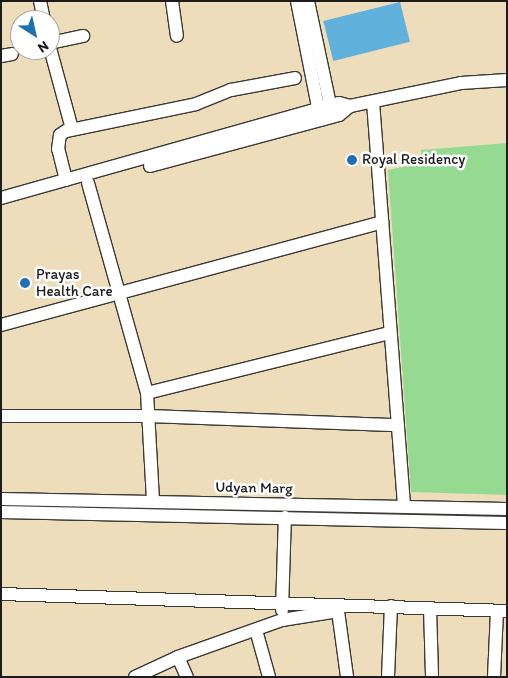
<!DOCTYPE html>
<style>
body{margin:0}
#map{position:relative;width:508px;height:678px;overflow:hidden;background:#edddbb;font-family:Itim,sans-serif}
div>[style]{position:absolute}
.green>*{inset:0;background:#96d991}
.water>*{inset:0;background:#60b1db;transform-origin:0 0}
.roads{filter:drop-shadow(1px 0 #3b3934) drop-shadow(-1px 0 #3b3934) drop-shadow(0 1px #3b3934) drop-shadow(0 -1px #3b3934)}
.minor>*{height:12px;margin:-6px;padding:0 6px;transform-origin:6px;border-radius:6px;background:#fff}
.dots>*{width:14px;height:14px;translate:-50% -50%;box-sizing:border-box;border:2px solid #fff;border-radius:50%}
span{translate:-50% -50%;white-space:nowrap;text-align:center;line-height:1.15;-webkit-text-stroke:5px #fff;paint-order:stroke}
.poi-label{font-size:15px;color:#1c1c1c}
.left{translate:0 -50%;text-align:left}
.street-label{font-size:15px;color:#1c1c1c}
.frame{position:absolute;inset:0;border:2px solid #1c1c1c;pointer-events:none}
.north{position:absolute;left:10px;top:10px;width:50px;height:50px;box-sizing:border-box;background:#fff;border:1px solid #a4a4a4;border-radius:50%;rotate:145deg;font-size:14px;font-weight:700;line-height:20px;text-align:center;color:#1c1c1c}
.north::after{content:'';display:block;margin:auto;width:18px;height:22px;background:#1f6fb2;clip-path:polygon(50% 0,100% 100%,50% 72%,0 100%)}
</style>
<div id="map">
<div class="green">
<div style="clip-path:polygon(507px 143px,507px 495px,411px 492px,388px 170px,421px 163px,421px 150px)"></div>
</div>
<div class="water">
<div style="left:400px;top:2px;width:41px;height:79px;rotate:76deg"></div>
</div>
<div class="roads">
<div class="minor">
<div style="left:40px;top:1px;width:19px;rotate:78deg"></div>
<div style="left:172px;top:1px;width:35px;rotate:82deg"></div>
<div style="left:297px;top:1px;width:118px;rotate:78.8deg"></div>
<div style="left:308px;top:1px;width:116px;rotate:78deg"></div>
<div style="left:50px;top:43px;width:34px;rotate:-12deg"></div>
<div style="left:50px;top:48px;width:84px;rotate:74.8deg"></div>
<div style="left:1px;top:56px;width:11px;rotate:-10deg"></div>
<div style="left:373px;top:102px;width:404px;rotate:85.6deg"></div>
<div style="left:150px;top:166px;width:196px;rotate:-15.1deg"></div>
<div style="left:339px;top:115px;width:14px;rotate:-39deg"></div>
<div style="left:66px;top:180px;width:32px;rotate:-104deg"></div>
<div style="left:58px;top:149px;width:14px;rotate:-82deg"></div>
<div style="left:60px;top:135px;width:7px;rotate:-34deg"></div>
<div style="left:66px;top:131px;width:133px;rotate:-11.7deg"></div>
<div style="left:196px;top:104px;width:38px;rotate:-22deg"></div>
<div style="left:231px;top:90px;width:65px;rotate:-10.6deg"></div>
<div style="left:88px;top:183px;width:218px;rotate:74.3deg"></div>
<div style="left:147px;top:393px;width:109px;rotate:86.8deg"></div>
<div style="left:1px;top:198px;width:351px;rotate:-15.7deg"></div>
<div style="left:339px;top:103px;width:11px;rotate:15deg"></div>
<div style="left:350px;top:106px;width:113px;rotate:-11.7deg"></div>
<div style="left:461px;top:83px;width:46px;rotate:-3.7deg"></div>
<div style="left:1px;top:325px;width:395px;rotate:-15.1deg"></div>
<div style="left:147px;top:393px;width:249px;rotate:-13.9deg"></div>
<div style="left:1px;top:416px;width:147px"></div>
<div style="left:148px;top:416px;width:250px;rotate:2.1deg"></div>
<div style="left:1px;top:499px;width:506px;rotate:1.13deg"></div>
<div style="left:1px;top:512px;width:506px;rotate:1.25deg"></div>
<div style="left:1px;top:594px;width:506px;rotate:1.92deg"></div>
<div style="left:430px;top:608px;width:69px;rotate:88.3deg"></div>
<div style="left:282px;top:610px;width:93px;rotate:-88.2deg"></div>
<div style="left:338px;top:611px;width:67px;rotate:82.2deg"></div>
<div style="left:256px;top:630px;width:49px;rotate:74.5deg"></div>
<div style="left:178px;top:657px;width:22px;rotate:66deg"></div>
<div style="left:135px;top:677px;width:47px;rotate:-24.9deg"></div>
<div style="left:178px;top:657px;width:110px;rotate:-19.6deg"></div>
<div style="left:282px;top:620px;width:57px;rotate:-9.1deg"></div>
<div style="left:388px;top:677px;width:71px;rotate:-87.6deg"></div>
<div style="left:494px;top:677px;width:66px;rotate:-87.4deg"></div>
</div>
</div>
<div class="dots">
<div style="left:352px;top:160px;background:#1f6fb2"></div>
<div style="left:25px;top:283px;background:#1f6fb2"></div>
</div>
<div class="poi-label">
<span class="left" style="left:362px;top:160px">Royal Residency</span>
<span class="left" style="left:36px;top:283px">Prayas<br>Health Care</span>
</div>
<div class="street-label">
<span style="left:254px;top:488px;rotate:1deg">Udyan Marg</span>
</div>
<div class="frame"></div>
<div class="north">N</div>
</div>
